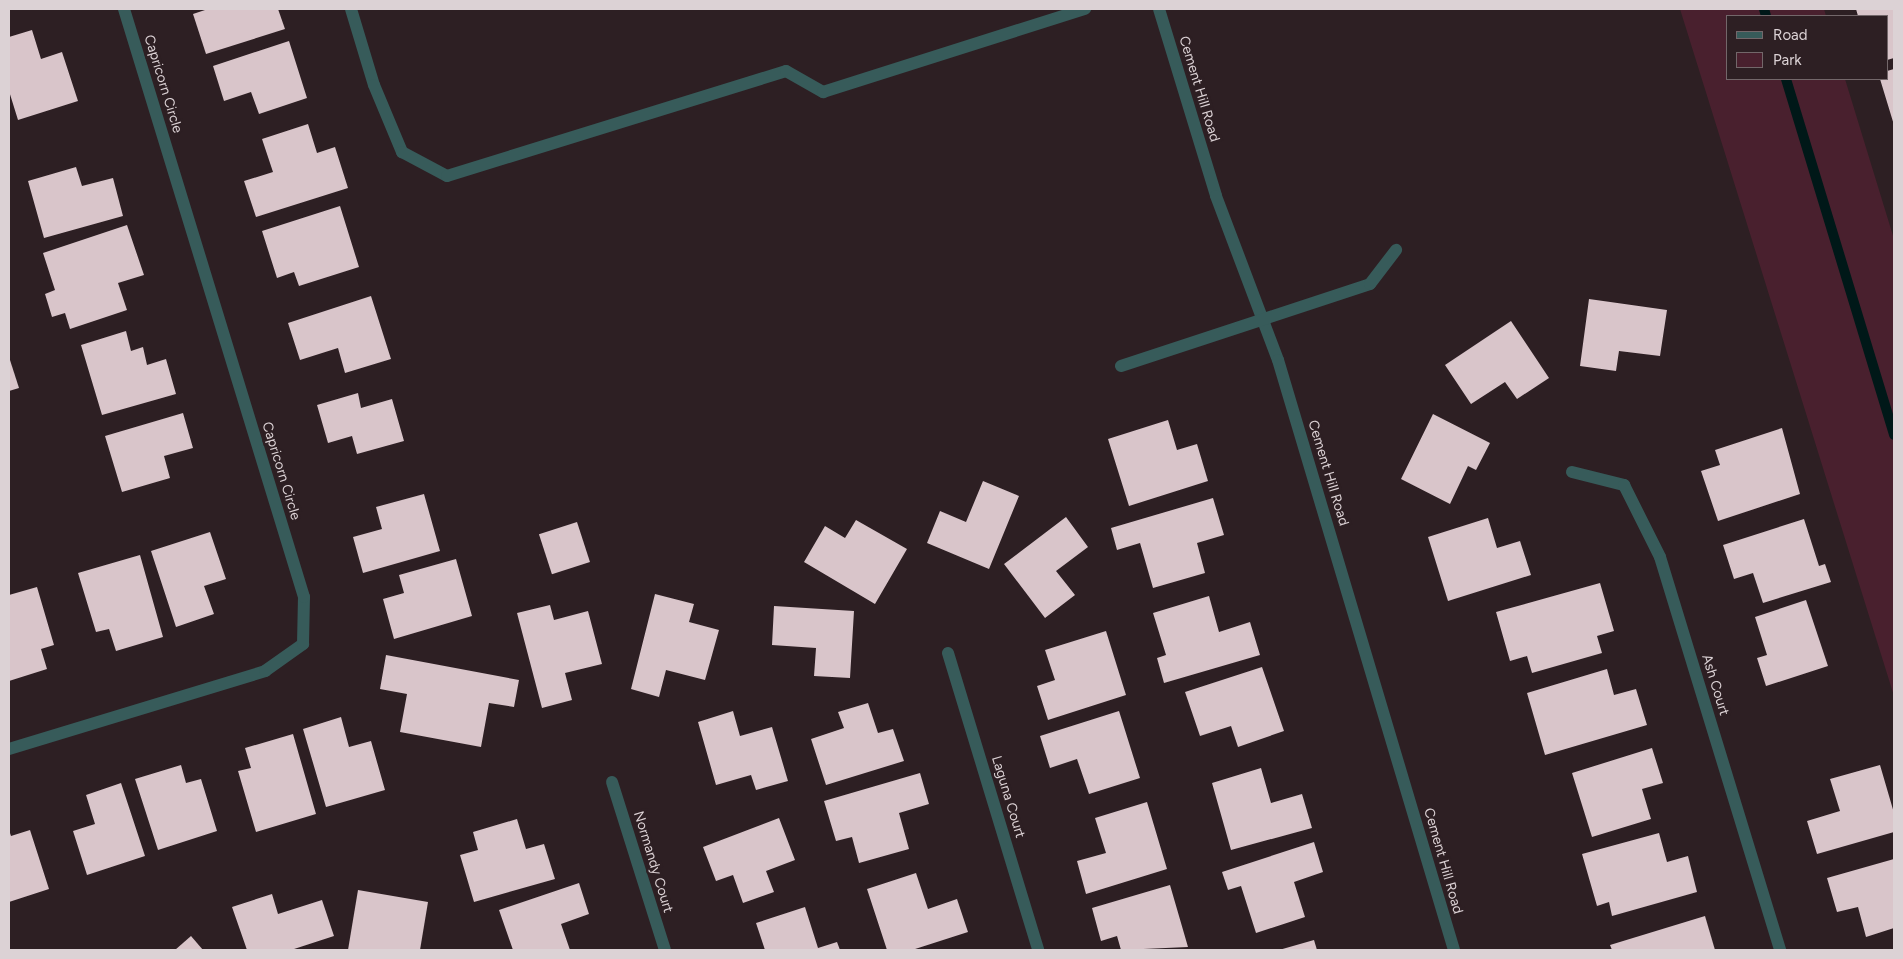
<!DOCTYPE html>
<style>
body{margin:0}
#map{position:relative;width:1903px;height:959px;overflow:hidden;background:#2d1f23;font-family:Figtree,sans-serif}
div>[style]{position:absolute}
.green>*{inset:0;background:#49202e}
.stream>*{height:10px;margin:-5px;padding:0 5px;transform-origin:5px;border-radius:5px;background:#001818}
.building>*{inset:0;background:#d9c5ca;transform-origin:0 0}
.minor>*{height:12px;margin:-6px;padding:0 6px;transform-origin:6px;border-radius:6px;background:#375b5a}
span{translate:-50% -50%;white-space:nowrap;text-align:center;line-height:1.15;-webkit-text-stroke:5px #2d1f23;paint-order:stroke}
.street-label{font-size:14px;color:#dcd2d5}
.frame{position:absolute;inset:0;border:10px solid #dcd2d5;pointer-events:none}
.legend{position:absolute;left:1726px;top:15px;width:162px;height:65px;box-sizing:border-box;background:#2d1f23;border:1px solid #73676a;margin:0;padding:6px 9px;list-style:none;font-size:15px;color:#dcd2d5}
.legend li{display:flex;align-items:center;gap:10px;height:25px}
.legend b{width:25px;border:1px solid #73676a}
</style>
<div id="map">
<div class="green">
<div style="clip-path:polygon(1680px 9px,1824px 9px,1826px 16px,1727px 16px,1727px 79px,1845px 79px,1894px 239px,1894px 696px)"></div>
</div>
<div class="stream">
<div style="left:1764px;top:9px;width:7px;rotate:74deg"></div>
<div style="left:1786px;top:79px;width:372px;rotate:73.1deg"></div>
</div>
<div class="building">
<div style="clip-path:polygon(208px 9px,278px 9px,285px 29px,206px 54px,193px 14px)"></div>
<div style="clip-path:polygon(1856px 9px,1894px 9px,1894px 58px,1887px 60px,1887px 16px,1858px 16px)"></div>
<div style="clip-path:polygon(32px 30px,41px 59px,62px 52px,78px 101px,18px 120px,9px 91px,9px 37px)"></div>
<div style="clip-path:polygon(289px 41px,307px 98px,259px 114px,251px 92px,224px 101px,213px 66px)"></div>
<div style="clip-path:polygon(1894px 69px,1894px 125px,1880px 79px,1887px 79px,1887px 71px)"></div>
<div style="clip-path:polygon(308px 124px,317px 153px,335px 147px,348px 188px,256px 217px,244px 181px,273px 172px,262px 139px)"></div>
<div style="clip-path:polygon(76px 167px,82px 186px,113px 178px,123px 216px,44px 238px,28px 181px)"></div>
<div style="clip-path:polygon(340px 206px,359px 267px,299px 286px,294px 272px,277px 278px,262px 231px)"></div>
<div style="clip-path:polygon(127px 225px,144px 275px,118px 283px,127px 310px,70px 329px,65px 313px,52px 317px,45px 294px,55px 290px,43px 253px)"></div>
<div style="clip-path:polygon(371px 296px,391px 359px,345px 373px,338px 348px,300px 360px,288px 323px)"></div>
<div style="clip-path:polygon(1589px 299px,1667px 310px,1660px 356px,1619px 351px,1616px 371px,1580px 366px)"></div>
<div style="clip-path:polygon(1511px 321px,1549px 378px,1517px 399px,1505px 382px,1471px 404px,1445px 365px)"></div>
<div style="clip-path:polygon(126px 331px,131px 351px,143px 347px,147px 365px,166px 359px,176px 394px,102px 415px,81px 345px)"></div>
<div style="clip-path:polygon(9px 357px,19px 388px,9px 391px)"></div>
<div style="clip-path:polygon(358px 393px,361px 408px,392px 399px,404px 441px,357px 454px,352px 436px,328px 443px,317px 405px)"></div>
<div style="clip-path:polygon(183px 413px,193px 448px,164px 456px,170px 478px,122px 492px,105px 436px)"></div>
<div style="clip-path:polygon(1433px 414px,1490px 443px,1476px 470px,1468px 466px,1450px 504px,1401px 479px)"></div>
<div style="clip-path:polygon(1168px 420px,1177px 450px,1197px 444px,1208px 481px,1129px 506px,1108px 439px)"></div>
<div style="clip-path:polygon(1782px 428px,1800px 494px,1718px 521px,1701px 471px,1720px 465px,1715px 450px)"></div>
<div style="clip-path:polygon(983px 481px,1019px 496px,989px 569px,927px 543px,940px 511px,966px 522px)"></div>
<div style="clip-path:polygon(424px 494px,440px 551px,363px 573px,353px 537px,382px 529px,376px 507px)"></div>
<div style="clip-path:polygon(1213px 498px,1224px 535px,1197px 543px,1205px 573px,1153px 588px,1140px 543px,1117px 550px,1111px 528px)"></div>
<div style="clip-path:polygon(1066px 517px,1088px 547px,1056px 571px,1075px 595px,1045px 618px,1004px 564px)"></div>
<div style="clip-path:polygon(1488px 518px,1497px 548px,1520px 541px,1531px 575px,1448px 601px,1428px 537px)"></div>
<div style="clip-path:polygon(1804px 519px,1819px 566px,1825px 564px,1831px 582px,1763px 603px,1753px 573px,1734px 579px,1723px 545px)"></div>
<div style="clip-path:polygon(856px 520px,907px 549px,875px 604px,804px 562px,825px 526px,845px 538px)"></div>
<div style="left:577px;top:522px;width:42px;height:40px;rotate:72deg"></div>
<div style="clip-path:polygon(210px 532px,226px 579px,204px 586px,214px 614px,176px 627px,151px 551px)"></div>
<div style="clip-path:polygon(140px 555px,163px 637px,116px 651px,109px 629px,96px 632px,78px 573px)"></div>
<div style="clip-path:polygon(456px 559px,472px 616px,394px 639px,383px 599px,404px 593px,399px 575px)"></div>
<div style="clip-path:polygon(1600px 583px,1614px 631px,1597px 636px,1602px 653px,1532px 673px,1527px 656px,1510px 661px,1496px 612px)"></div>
<div style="clip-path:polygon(37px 587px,54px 645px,41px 649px,47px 669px,9px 681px,9px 595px)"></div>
<div style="clip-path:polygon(655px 594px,694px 604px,689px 622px,719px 630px,705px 680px,666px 670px,659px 697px,631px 689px)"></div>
<div style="clip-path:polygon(1209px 596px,1219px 632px,1250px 622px,1260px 655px,1164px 683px,1157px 658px,1166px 655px,1153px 613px)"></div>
<div style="clip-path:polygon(1806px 600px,1828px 666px,1766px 686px,1757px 658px,1767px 655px,1755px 617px)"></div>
<div style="clip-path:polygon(550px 605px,554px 620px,588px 611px,602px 664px,565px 673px,572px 700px,542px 708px,517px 613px)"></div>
<div style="clip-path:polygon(774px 606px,854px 611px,850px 678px,814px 676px,816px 648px,772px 645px)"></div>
<div style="clip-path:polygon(1106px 631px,1126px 695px,1048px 720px,1037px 686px,1055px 680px,1045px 650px)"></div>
<div style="clip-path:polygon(386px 655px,519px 680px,514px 707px,489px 703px,481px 747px,400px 732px,407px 694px,380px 689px)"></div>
<div style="clip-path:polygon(1262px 667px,1284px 731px,1238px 747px,1231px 726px,1200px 736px,1185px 692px)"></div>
<div style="clip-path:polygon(1607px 669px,1614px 695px,1636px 689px,1647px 725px,1545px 755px,1527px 693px)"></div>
<div style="clip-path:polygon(868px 703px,878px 733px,893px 729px,904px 761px,826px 785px,811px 739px,844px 728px,838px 712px)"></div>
<div style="clip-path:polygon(733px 711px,740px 736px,772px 727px,788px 781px,756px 790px,751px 775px,716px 785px,698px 722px)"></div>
<div style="clip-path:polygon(1119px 711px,1140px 778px,1089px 794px,1077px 759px,1050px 768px,1040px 736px)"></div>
<div style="clip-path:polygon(341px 717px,349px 747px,371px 741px,385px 790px,326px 807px,303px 729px)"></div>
<div style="clip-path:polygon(293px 734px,316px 814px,256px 832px,238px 771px,251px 768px,245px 748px)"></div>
<div style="clip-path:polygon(1652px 748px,1663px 783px,1642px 789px,1651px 819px,1592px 837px,1572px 773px)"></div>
<div style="clip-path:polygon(181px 765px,186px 783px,201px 779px,217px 831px,158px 850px,135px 779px)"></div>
<div style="clip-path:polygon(1880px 765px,1894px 813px,1894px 832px,1817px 854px,1807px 821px,1840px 811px,1830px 779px)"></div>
<div style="clip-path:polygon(1261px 768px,1271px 803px,1302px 794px,1312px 828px,1231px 850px,1212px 783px)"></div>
<div style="clip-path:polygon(920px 773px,929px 804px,899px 813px,909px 849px,859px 863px,852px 837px,836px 841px,824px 801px)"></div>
<div style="clip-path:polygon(121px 783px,145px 856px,87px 875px,73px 831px,95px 824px,86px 795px)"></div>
<div style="clip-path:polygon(1147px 802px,1167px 869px,1086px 894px,1077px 861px,1106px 853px,1095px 818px)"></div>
<div style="clip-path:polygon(779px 818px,795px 860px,766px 871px,774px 892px,743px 903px,733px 875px,716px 881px,703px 847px)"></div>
<div style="clip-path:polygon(517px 819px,526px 849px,544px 844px,555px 879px,474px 902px,460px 855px,478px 850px,473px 832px)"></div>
<div style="clip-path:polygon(9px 830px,11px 836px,30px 830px,49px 889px,9px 902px)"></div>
<div style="clip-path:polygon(1659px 833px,1667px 862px,1688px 856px,1697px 892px,1612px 916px,1609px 902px,1597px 906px,1582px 854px)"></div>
<div style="clip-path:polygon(1314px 842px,1323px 872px,1294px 882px,1305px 917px,1256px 933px,1241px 886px,1228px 890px,1222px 872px)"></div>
<div style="clip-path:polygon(1894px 859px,1894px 928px,1866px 937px,1858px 907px,1837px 912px,1827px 878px)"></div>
<div style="clip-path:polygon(916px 873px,928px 909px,957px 899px,968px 932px,912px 950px,887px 950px,867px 889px)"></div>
<div style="clip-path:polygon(579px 883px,589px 914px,561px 924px,570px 950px,513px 950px,499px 910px)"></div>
<div style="clip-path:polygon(1170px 885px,1188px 947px,1121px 950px,1117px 936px,1101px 941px,1092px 908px)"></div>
<div style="clip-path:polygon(358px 890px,428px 902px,420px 950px,348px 950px)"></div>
<div style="clip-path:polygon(272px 894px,278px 914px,322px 900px,334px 936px,291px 950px,247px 950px,232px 907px)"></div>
<div style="clip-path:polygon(805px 907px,818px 948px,837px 942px,840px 950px,765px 950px,756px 923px)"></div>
<div style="clip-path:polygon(1705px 916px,1715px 950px,1612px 950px,1610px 945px)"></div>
<div style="clip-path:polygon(191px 936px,203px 950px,175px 950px)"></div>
<div style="clip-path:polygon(1314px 940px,1317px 950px,1279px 950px)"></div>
</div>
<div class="minor">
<div style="left:351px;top:9px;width:79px;rotate:73.2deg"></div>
<div style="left:374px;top:85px;width:73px;rotate:67.3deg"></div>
<div style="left:402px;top:152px;width:51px;rotate:28.1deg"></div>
<div style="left:447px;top:176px;width:355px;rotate:-17.2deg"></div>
<div style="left:786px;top:71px;width:43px;rotate:29.6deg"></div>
<div style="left:823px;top:92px;width:275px;rotate:-17.6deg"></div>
<div style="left:1159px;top:9px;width:195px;rotate:73deg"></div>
<div style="left:1216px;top:196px;width:175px;rotate:69.3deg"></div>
<div style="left:1278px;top:360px;width:616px;rotate:73.39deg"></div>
<div style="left:1121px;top:366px;width:262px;rotate:-18.2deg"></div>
<div style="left:1370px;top:284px;width:43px;rotate:-52.6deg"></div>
<div style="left:1572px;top:472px;width:54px;rotate:14deg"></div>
<div style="left:1624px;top:485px;width:80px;rotate:63.4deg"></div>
<div style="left:1660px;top:557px;width:411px;rotate:73deg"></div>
<div style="left:948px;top:653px;width:310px;rotate:73.1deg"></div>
<div style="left:9px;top:749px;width:268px;rotate:-16.9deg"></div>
<div style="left:265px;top:671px;width:47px;rotate:-35.4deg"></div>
<div style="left:303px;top:644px;width:47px;rotate:-88.8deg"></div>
<div style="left:304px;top:597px;width:615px;rotate:-107.02deg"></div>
<div style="left:612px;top:782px;width:176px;rotate:72.5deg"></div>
</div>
<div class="street-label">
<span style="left:163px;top:84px;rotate:73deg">Capricorn Circle</span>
<span style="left:1199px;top:89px;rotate:73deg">Cement Hill Road</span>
<span style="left:281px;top:471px;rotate:73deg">Capricorn Circle</span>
<span style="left:1328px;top:473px;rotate:73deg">Cement Hill Road</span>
<span style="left:1715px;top:685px;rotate:73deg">Ash Court</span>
<span style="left:1008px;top:797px;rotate:73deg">Laguna Court</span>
<span style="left:1443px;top:861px;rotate:74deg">Cement Hill Road</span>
<span style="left:653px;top:862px;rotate:73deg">Normandy Court</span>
</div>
<div class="frame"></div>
<ul class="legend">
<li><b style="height:6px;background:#375b5a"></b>Road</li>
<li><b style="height:14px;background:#49202e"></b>Park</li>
</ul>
</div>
